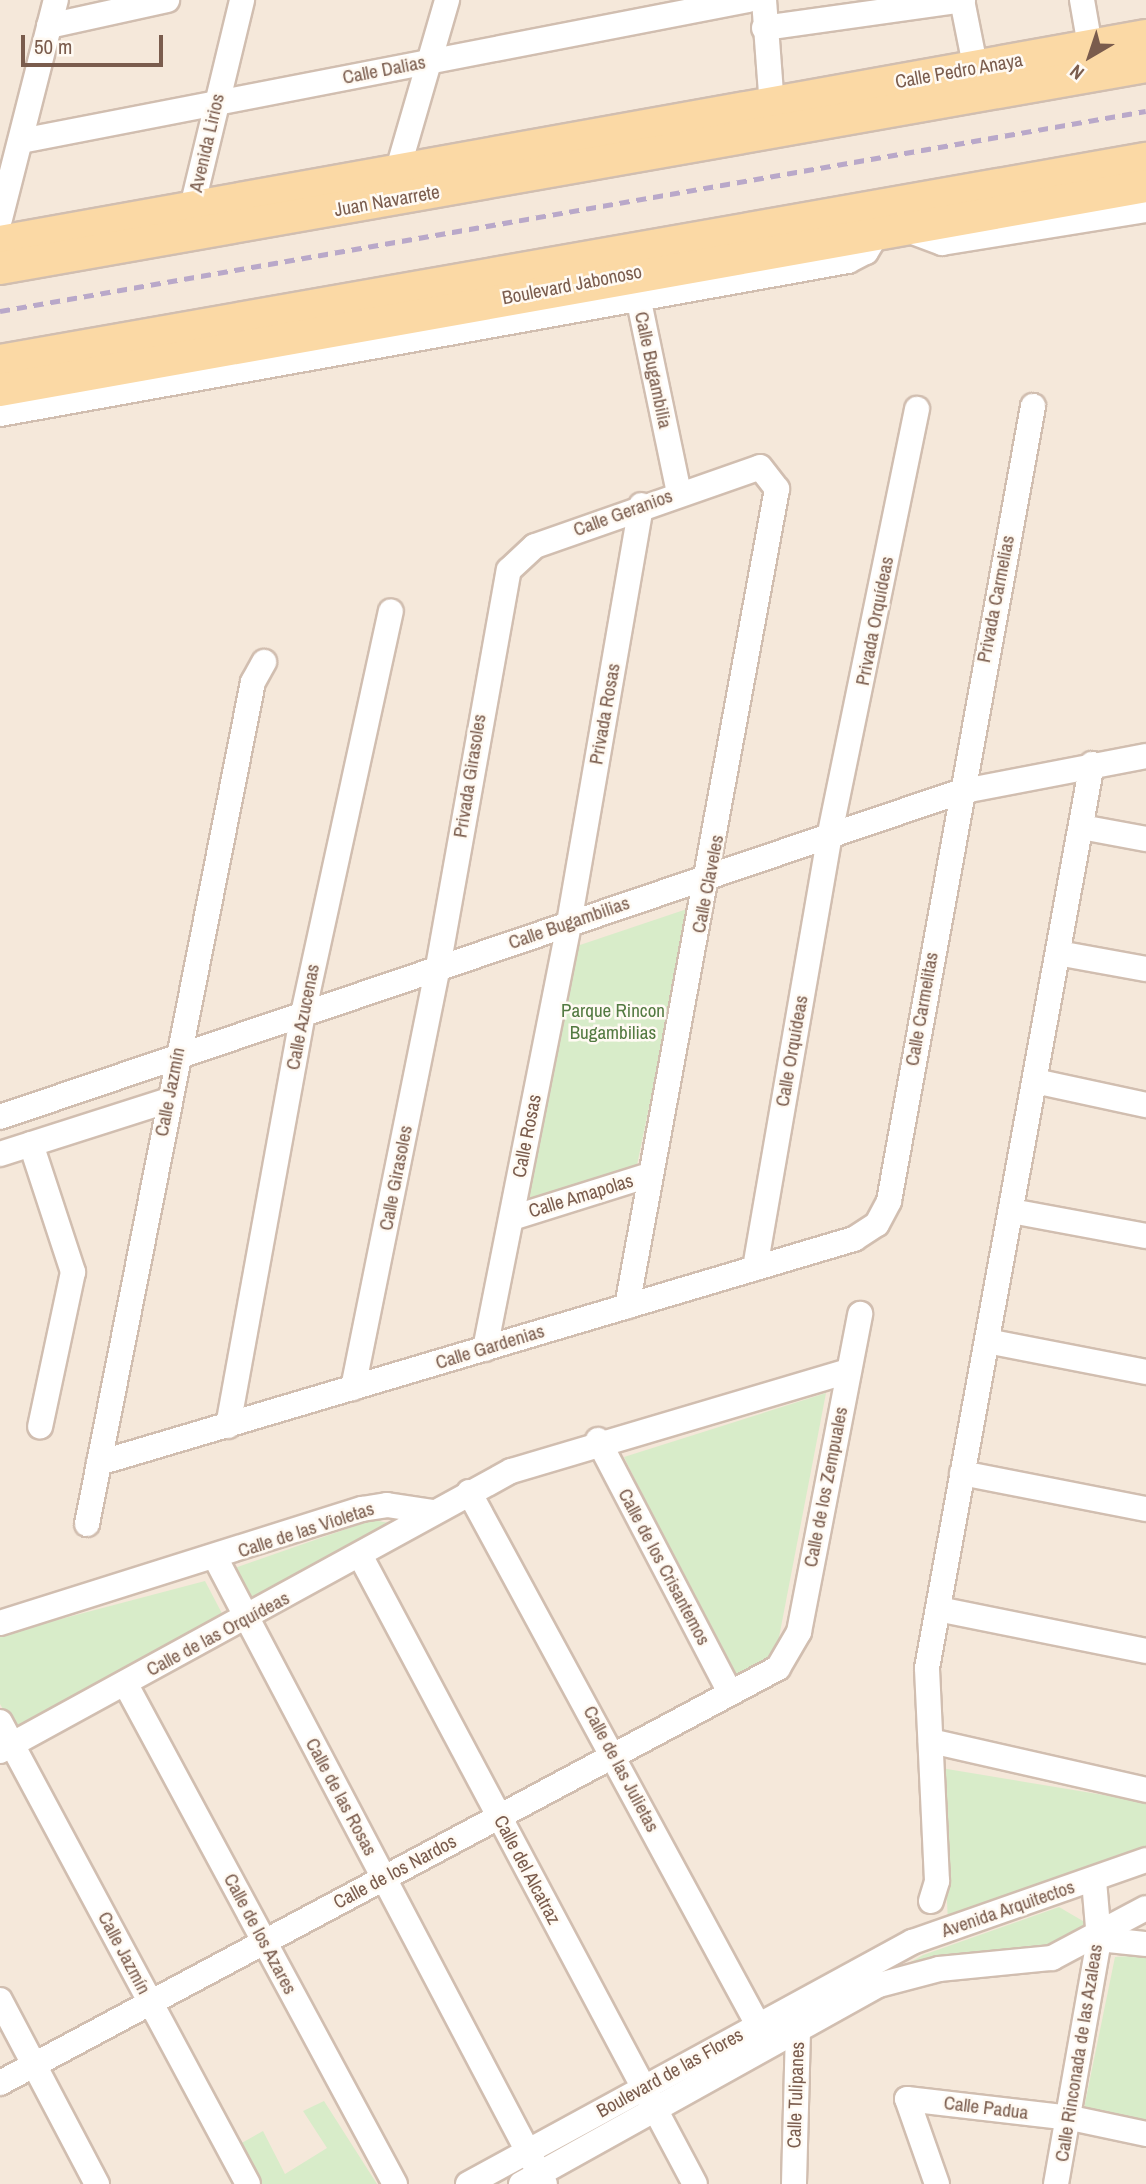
<!DOCTYPE html>
<meta charset="utf-8">
<style>
body{margin:0}
#map{position:relative;width:1146px;height:2184px;overflow:hidden;background:#fdf6ec;font-family:"Archivo Narrow",sans-serif}
div>[style]{position:absolute}
.residential>*{inset:0;background:#f5e8da;transform-origin:0 0}
.green>*{inset:0;background:#d8ecc9}
.roads{filter:drop-shadow(2px 0 #d1beb0) drop-shadow(-2px 0 #d1beb0) drop-shadow(0 2px #d1beb0) drop-shadow(0 -2px #d1beb0)}
.minor>*{height:24px;margin:-12px;padding:0 12px;transform-origin:12px;border-radius:12px;background:#fff}
.major>*{height:32px;margin:-16px;padding:0 16px;transform-origin:16px;border-radius:16px;background:#fbd9a5}
.rail>*{height:5px;margin-top:-2.5px;transform-origin:0;background:repeating-linear-gradient(90deg,#b9a8c9 0 10px,transparent 0 17px)}
span{translate:-50% -50%;white-space:nowrap;text-align:center;line-height:1.15;-webkit-text-stroke:5px #fffaf3;paint-order:stroke}
.street-label{font-size:19px;color:#7a5c4d}
.park-label{font-size:19px;color:#537a41}
.north{position:absolute;left:1055px;top:21px;width:70px;height:70px;-webkit-text-stroke:5px #fffaf3;paint-order:stroke;rotate:219deg;font-size:19px;font-weight:700;line-height:28px;text-align:center;color:#7a5c4d}
.north::after{content:'';display:block;margin:auto;width:24px;height:32px;background:#7a5c4d;clip-path:polygon(50% 0,100% 100%,50% 72%,0 100%)}
.scale{position:absolute;left:21px;top:35px;width:142px;height:32px;box-sizing:border-box;border:4px solid #7a5c4d;border-top:0;padding-left:9px;font-size:21px;line-height:24px;white-space:nowrap;color:#7a5c4d;-webkit-text-stroke:5px #fffaf3;paint-order:stroke}
</style>
<div id="map">
<div class="residential">
<div style="left:0;top:0;width:1146px;height:2184px"></div>
</div>
<div class="green">
<div style="clip-path:polygon(690px 908px,636px 1170px,521px 1205px,574px 947px)"></div>
<div style="clip-path:polygon(826px 1393px,776px 1653px,732px 1679px,624px 1457px)"></div>
<div style="clip-path:polygon(372px 1520px,401px 1525px,248px 1612px,229px 1570px)"></div>
<div style="clip-path:polygon(205px 1581px,227px 1623px,17px 1734px,0 1704px,0 1635px)"></div>
<div style="clip-path:polygon(941px 1768px,1146px 1802px,1146px 1852px,948px 1923px)"></div>
<div style="clip-path:polygon(1059px 1907px,1088px 1924px,1052px 1954px,895px 1971px,923px 1955px)"></div>
<div style="clip-path:polygon(1146px 1955px,1146px 2126px,1083px 2113px,1115px 1957px)"></div>
<div style="clip-path:polygon(324px 2101px,377px 2184px,259px 2184px,238px 2145px,263px 2131px,285px 2174px,327px 2148px,303px 2111px)"></div>
</div>
<div class="roads">
<div class="minor">
<div style="left:764px;top:0;width:121px;rotate:85.7deg"></div>
<div style="left:962px;top:0;width:87px;rotate:78.7deg"></div>
<div style="left:1082px;top:0;width:47px;rotate:80.1deg"></div>
<div style="left:49px;top:26px;width:121px;rotate:-12.4deg"></div>
<div style="left:764px;top:28px;width:201px;rotate:-8deg"></div>
<div style="left:21px;top:141px;width:741px;rotate:-10.98deg"></div>
<div style="left:398px;top:169px;width:176px;rotate:-73.8deg"></div>
<div style="left:193px;top:203px;width:209px;rotate:-76.4deg"></div>
<div style="left:0;top:219px;width:226px;rotate:-75.7deg"></div>
<div style="left:902px;top:228px;width:43px;rotate:20.6deg"></div>
<div style="left:942px;top:243px;width:207px;rotate:-9.2deg"></div>
<div style="left:636px;top:287px;width:209px;rotate:78.2deg"></div>
<div style="left:0;top:414px;width:862px;rotate:-10.23deg"></div>
<div style="left:848px;top:261px;width:20px;rotate:-27deg"></div>
<div style="left:866px;top:252px;width:23px;rotate:-59deg"></div>
<div style="left:1081px;top:827px;width:66px;rotate:10.5deg"></div>
<div style="left:1058px;top:953px;width:89px;rotate:10.3deg"></div>
<div style="left:1035px;top:1081px;width:114px;rotate:12.2deg"></div>
<div style="left:0;top:1117px;width:1013px;rotate:-18.72deg"></div>
<div style="left:959px;top:792px;width:190px;rotate:-10.9deg"></div>
<div style="left:31px;top:1144px;width:135px;rotate:71.8deg"></div>
<div style="left:73px;top:1272px;width:158px;rotate:102deg"></div>
<div style="left:0;top:1154px;width:177px;rotate:-17.7deg"></div>
<div style="left:1011px;top:1211px;width:137px;rotate:10.5deg"></div>
<div style="left:512px;top:1218px;width:144px;rotate:-17.4deg"></div>
<div style="left:755px;top:1268px;width:441px;rotate:-80.2deg"></div>
<div style="left:830px;top:833px;width:433px;rotate:-78.4deg"></div>
<div style="left:987px;top:1341px;width:162px;rotate:11deg"></div>
<div style="left:485px;top:1349px;width:434px;rotate:-78.8deg"></div>
<div style="left:569px;top:923px;width:424px;rotate:-80.2deg"></div>
<div style="left:353px;top:1388px;width:429px;rotate:-78.6deg"></div>
<div style="left:438px;top:967px;width:403px;rotate:-79.9deg"></div>
<div style="left:509px;top:570px;width:35px;rotate:-43deg"></div>
<div style="left:535px;top:546px;width:238px;rotate:-19.3deg"></div>
<div style="left:760px;top:467px;width:28px;rotate:52deg"></div>
<div style="left:777px;top:489px;width:831px;rotate:100.4deg"></div>
<div style="left:228px;top:1426px;width:419px;rotate:-79.7deg"></div>
<div style="left:303px;top:1014px;width:412px;rotate:-77.7deg"></div>
<div style="left:598px;top:1440px;width:285px;rotate:62.4deg"></div>
<div style="left:99px;top:1463px;width:788px;rotate:-16.53deg"></div>
<div style="left:854px;top:1239px;width:27px;rotate:-33deg"></div>
<div style="left:877px;top:1224px;width:26px;rotate:-62deg"></div>
<div style="left:889px;top:1201px;width:808px;rotate:-79.73deg"></div>
<div style="left:962px;top:1473px;width:187px;rotate:11.1deg"></div>
<div style="left:469px;top:1492px;width:619px;rotate:61.53deg"></div>
<div style="left:87px;top:1524px;width:858px;rotate:-78.85deg"></div>
<div style="left:253px;top:682px;width:23px;rotate:-61deg"></div>
<div style="left:361px;top:1557px;width:710px;rotate:61.96deg"></div>
<div style="left:216px;top:1559px;width:706px;rotate:62.24deg"></div>
<div style="left:938px;top:1609px;width:212px;rotate:11.4deg"></div>
<div style="left:0;top:1623px;width:380px;rotate:-17.5deg"></div>
<div style="left:362px;top:1509px;width:25px;rotate:-9deg"></div>
<div style="left:387px;top:1505px;width:47px;rotate:8.7deg"></div>
<div style="left:125px;top:1683px;width:569px;rotate:61.68deg"></div>
<div style="left:0;top:1722px;width:524px;rotate:61.77deg"></div>
<div style="left:931px;top:1741px;width:221px;rotate:12.8deg"></div>
<div style="left:0;top:1751px;width:583px;rotate:-28.72deg"></div>
<div style="left:511px;top:1471px;width:352px;rotate:-16.5deg"></div>
<div style="left:931px;top:1901px;width:21px;rotate:-73deg"></div>
<div style="left:937px;top:1881px;width:213px;rotate:-92.7deg"></div>
<div style="left:927px;top:1668px;width:919px;rotate:-79.66deg"></div>
<div style="left:1099px;top:1939px;width:47px;rotate:6.1deg"></div>
<div style="left:0;top:2000px;width:208px;rotate:62.2deg"></div>
<div style="left:792px;top:2018px;width:13px;rotate:63deg"></div>
<div style="left:798px;top:2030px;width:154px;rotate:91.5deg"></div>
<div style="left:0;top:2083px;width:882px;rotate:-28.08deg"></div>
<div style="left:778px;top:1668px;width:42px;rotate:-59.7deg"></div>
<div style="left:799px;top:1632px;width:324px;rotate:-79.1deg"></div>
<div style="left:468px;top:2184px;width:506px;rotate:-28.59deg"></div>
<div style="left:912px;top:1942px;width:248px;rotate:-19.3deg"></div>
<div style="left:521px;top:2184px;width:410px;rotate:-29.1deg"></div>
<div style="left:879px;top:1985px;width:62px;rotate:-14.9deg"></div>
<div style="left:939px;top:1969px;width:114px;rotate:-5.6deg"></div>
<div style="left:1052px;top:1958px;width:106px;rotate:-28deg"></div>
<div style="left:937px;top:2184px;width:90px;rotate:-109.4deg"></div>
<div style="left:907px;top:2099px;width:165px;rotate:6.6deg"></div>
<div style="left:1071px;top:2118px;width:77px;rotate:12deg"></div>
<div style="left:1056px;top:2184px;width:249px;rotate:-80deg"></div>
<div style="left:1099px;top:1939px;width:58px;rotate:-94.9deg"></div>
</div>
<div class="major">
<div style="left:0;top:242px;width:1164px;rotate:-10.19deg"></div>
<div style="left:0;top:268px;width:1164px;rotate:-10deg"></div>
<div style="left:0;top:361px;width:1164px;rotate:-10deg"></div>
<div style="left:0;top:390px;width:1164px;rotate:-10.09deg"></div>
</div>
</div>
<div class="rail">
<div style="left:0;top:311px;width:1163px;rotate:-9.9deg"></div>
</div>
<div class="street-label">
<span style="left:384px;top:70px;rotate:-11deg">Calle Dalias</span>
<span style="left:959px;top:71px;rotate:-10deg">Calle Pedro Anaya</span>
<span style="left:207px;top:143px;rotate:-77deg">Avenida Lirios</span>
<span style="left:387px;top:201px;rotate:-10deg">Juan Navarrete</span>
<span style="left:572px;top:285px;rotate:-11deg">Boulevard Jabonoso</span>
<span style="left:653px;top:370px;rotate:78deg">Calle Bugambilia</span>
<span style="left:623px;top:513px;rotate:-20deg">Calle Geranios</span>
<span style="left:996px;top:599px;rotate:-79deg">Privada Carmelias</span>
<span style="left:875px;top:621px;rotate:-79deg">Privada Orquídeas</span>
<span style="left:605px;top:714px;rotate:-80deg">Privada Rosas</span>
<span style="left:470px;top:776px;rotate:-81deg">Privada Girasoles</span>
<span style="left:708px;top:884px;rotate:-79deg">Calle Claveles</span>
<span style="left:569px;top:923px;rotate:-19deg">Calle Bugambilias</span>
<span style="left:922px;top:1009px;rotate:-80deg">Calle Carmelitas</span>
<span style="left:303px;top:1017px;rotate:-79deg">Calle Azucenas</span>
<span style="left:792px;top:1051px;rotate:-80deg">Calle Orquídeas</span>
<span style="left:170px;top:1092px;rotate:-79deg">Calle Jazmín</span>
<span style="left:527px;top:1136px;rotate:-79deg">Calle Rosas</span>
<span style="left:396px;top:1178px;rotate:-79deg">Calle Girasoles</span>
<span style="left:581px;top:1196px;rotate:-17deg">Calle Amapolas</span>
<span style="left:490px;top:1347px;rotate:-17deg">Calle Gardenias</span>
<span style="left:826px;top:1487px;rotate:-79deg">Calle de los Zempuales</span>
<span style="left:306px;top:1530px;rotate:-18deg">Calle de las Violetas</span>
<span style="left:664px;top:1567px;rotate:62deg">Calle de los Crisantemos</span>
<span style="left:218px;top:1634px;rotate:-28deg">Calle de las Orquídeas</span>
<span style="left:621px;top:1769px;rotate:62deg">Calle de las Julietas</span>
<span style="left:341px;top:1797px;rotate:62deg">Calle de las Rosas</span>
<span style="left:527px;top:1870px;rotate:62deg">Calle del Alcatraz</span>
<span style="left:395px;top:1872px;rotate:-28deg">Calle de los Nardos</span>
<span style="left:1008px;top:1909px;rotate:-19deg">Avenida Arquitectos</span>
<span style="left:260px;top:1934px;rotate:62deg">Calle de los Azares</span>
<span style="left:124px;top:1953px;rotate:62deg">Calle Jazmín</span>
<span style="left:1079px;top:2053px;rotate:-81deg">Calle Rinconada de las Azaleas</span>
<span style="left:670px;top:2073px;rotate:-29deg">Boulevard de las Flores</span>
<span style="left:796px;top:2095px;rotate:-88deg">Calle Tulipanes</span>
<span style="left:986px;top:2108px;rotate:7deg">Calle Padua</span>
</div>
<div class="park-label">
<span style="left:613px;top:1022px">Parque Rincon<br>Bugambilias</span>
</div>
<div class="north">N</div>
<div class="scale">50 m</div>
</div>
